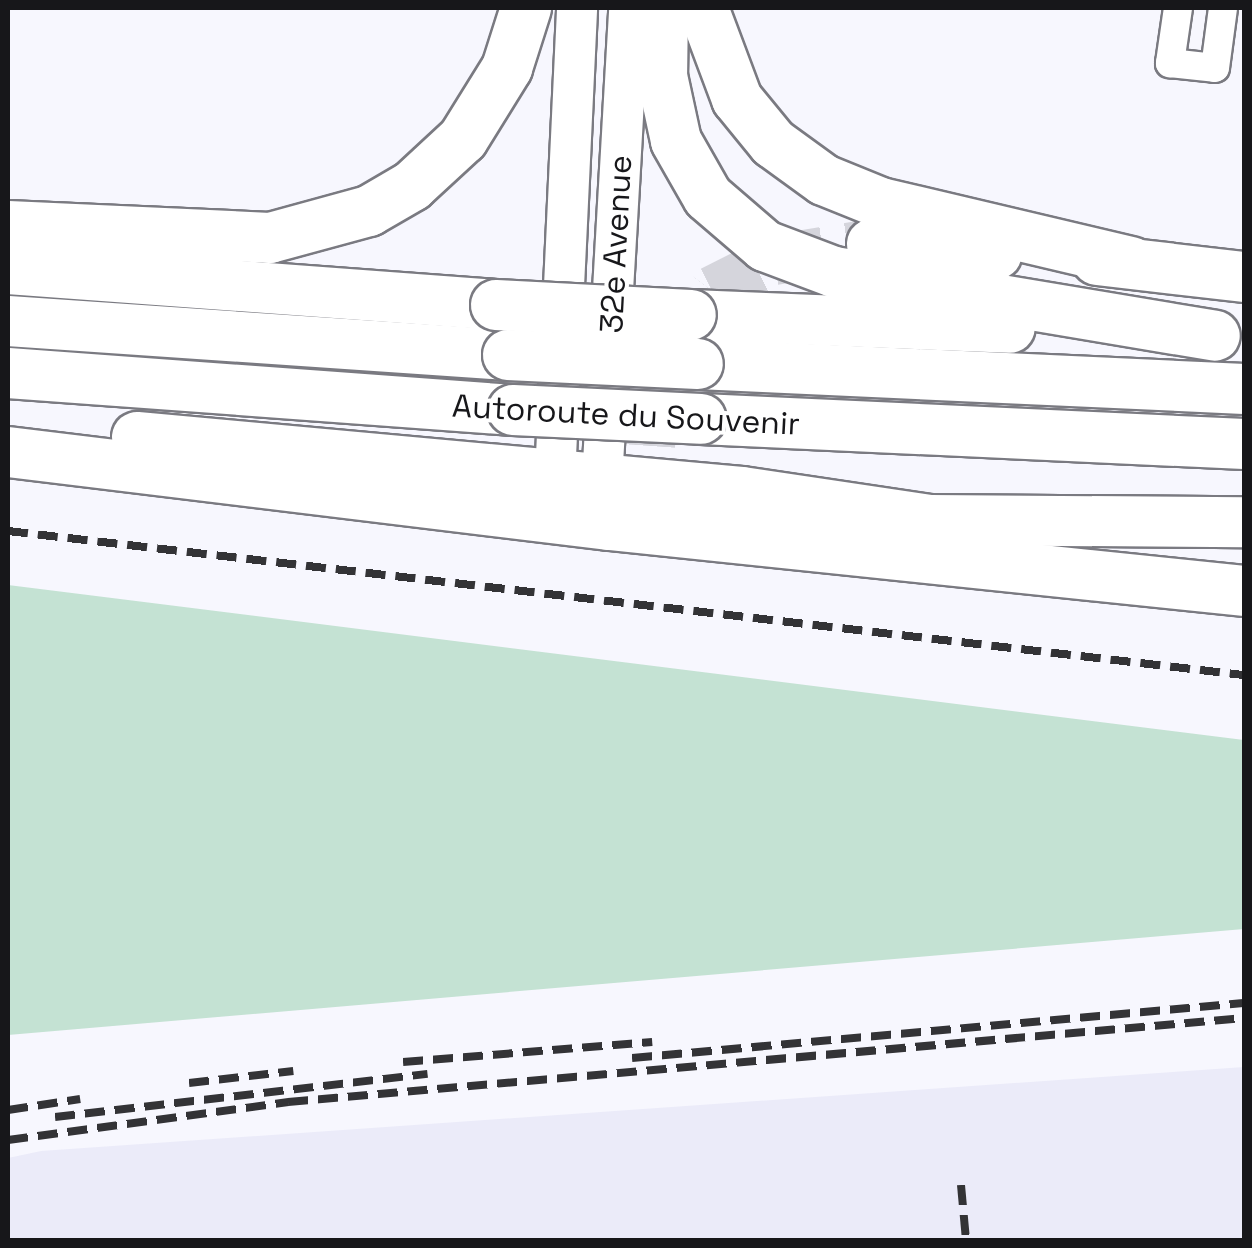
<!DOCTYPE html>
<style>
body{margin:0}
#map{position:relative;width:1252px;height:1248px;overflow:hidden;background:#f7f7fe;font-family:"Space Grotesk",sans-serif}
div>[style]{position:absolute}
.built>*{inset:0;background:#ebebf9}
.green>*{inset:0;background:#c4e2d3}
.motorway-tunnel>*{height:50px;margin-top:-25px;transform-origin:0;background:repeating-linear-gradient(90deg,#d5d5dc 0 50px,transparent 0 75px)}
.roads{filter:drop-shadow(2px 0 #7a7a81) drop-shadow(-2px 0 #7a7a81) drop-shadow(0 2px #7a7a81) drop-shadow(0 -2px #7a7a81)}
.minor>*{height:28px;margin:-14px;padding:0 14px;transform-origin:14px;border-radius:14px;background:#fff}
.secondary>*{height:40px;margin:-20px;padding:0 20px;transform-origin:20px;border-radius:20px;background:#fff}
.motorway>*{height:50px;margin:-25px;padding:0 25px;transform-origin:25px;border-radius:25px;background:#fff}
.rail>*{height:8px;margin-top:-4px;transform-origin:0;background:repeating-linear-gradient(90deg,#333336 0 20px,transparent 0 30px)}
.bridges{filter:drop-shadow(2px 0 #7a7a81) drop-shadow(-2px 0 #7a7a81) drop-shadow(0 2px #7a7a81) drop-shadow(0 -2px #7a7a81)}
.motorway-bridge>*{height:50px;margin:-25px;padding:0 25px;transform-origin:25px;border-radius:25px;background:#fff}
span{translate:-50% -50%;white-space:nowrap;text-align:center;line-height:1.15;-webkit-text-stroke:8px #fff;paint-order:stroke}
.street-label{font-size:32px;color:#17171a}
.frame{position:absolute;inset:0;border:10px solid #17171a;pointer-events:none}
</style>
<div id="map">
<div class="built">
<div style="clip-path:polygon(1244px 1067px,1244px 1240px,8px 1240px,8px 1158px,41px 1151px)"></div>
</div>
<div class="green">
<div style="clip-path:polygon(8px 585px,1244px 740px,1244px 929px,8px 1035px)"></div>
</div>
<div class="motorway-tunnel">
<div style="left:650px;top:446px;width:56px;rotate:-85.9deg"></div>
<div style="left:654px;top:390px;width:41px;rotate:-71.6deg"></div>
<div style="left:667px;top:351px;width:75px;rotate:-53.1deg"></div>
<div style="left:712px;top:291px;width:69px;rotate:-26.6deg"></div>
<div style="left:774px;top:260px;width:99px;rotate:-9.3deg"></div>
</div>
<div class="roads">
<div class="minor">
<div style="left:1178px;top:8px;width:56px;rotate:98.3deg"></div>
<div style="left:1170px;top:63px;width:45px;rotate:6.3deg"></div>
<div style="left:1215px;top:68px;width:61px;rotate:-82.4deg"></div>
</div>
<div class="secondary">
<div style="left:555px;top:477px;width:470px;rotate:-87.3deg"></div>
<div style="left:602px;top:481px;width:474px;rotate:-86.7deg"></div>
</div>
<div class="motorway">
<div style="left:663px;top:8px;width:68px;rotate:90.8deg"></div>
<div style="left:662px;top:76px;width:66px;rotate:77.8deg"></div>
<div style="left:676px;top:141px;width:64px;rotate:60.3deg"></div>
<div style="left:708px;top:197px;width:75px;rotate:40.7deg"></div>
<div style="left:765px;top:246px;width:74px;rotate:20.6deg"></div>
<div style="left:834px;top:272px;width:386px;rotate:9.5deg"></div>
<div style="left:703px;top:8px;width:97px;rotate:69.5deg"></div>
<div style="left:737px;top:99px;width:57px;rotate:50.7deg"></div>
<div style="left:773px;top:143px;width:63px;rotate:36deg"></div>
<div style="left:824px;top:180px;width:61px;rotate:22deg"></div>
<div style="left:881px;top:203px;width:257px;rotate:13.3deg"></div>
<div style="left:8px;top:226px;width:262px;rotate:2.6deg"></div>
<div style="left:270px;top:238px;width:103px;rotate:-15.3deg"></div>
<div style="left:369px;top:211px;width:50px;rotate:-30.2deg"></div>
<div style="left:412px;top:186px;width:69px;rotate:-42.7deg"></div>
<div style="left:463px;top:139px;width:84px;rotate:-58.2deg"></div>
<div style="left:507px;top:68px;width:63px;rotate:-72.4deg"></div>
<div style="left:872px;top:244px;width:125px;rotate:4.6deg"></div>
<div style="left:1097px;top:260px;width:148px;rotate:6.6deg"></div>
<div style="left:8px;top:269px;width:489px;rotate:4.2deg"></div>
<div style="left:691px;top:315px;width:319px;rotate:2.3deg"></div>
<div style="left:8px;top:321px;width:501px;rotate:3.89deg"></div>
<div style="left:698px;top:364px;width:547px;rotate:2.62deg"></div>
<div style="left:8px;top:373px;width:506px;rotate:4.19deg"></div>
<div style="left:701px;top:419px;width:544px;rotate:2.64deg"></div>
<div style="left:137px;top:437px;width:607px;rotate:5.19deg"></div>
<div style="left:742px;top:492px;width:190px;rotate:8.5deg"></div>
<div style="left:930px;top:520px;width:314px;rotate:0.4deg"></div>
<div style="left:8px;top:452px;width:605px;rotate:6.93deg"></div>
<div style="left:609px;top:525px;width:638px;rotate:5.93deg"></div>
</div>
</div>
<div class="rail">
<div style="left:8px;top:531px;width:1244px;rotate:6.65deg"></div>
<div style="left:632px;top:1058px;width:614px;rotate:-5.14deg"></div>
<div style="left:403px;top:1062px;width:250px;rotate:-4.6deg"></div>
<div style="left:189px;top:1083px;width:105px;rotate:-6.6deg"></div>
<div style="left:8px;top:1110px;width:73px;rotate:-8.7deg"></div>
<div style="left:55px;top:1117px;width:375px;rotate:-6.6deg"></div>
<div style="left:8px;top:1140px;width:283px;rotate:-7.7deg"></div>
<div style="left:288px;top:1102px;width:960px;rotate:-5.02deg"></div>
<div style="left:961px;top:1185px;width:55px;rotate:84.8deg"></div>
</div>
<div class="bridges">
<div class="motorway-bridge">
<div style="left:496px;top:305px;width:195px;rotate:2.9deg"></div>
<div style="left:508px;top:355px;width:190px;rotate:2.7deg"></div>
<div style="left:513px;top:410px;width:188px;rotate:2.7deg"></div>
</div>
</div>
<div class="street-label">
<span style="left:616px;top:244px;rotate:-87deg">32e Avenue</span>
<span style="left:626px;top:415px;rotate:3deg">Autoroute du Souvenir</span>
</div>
<div class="frame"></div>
</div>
